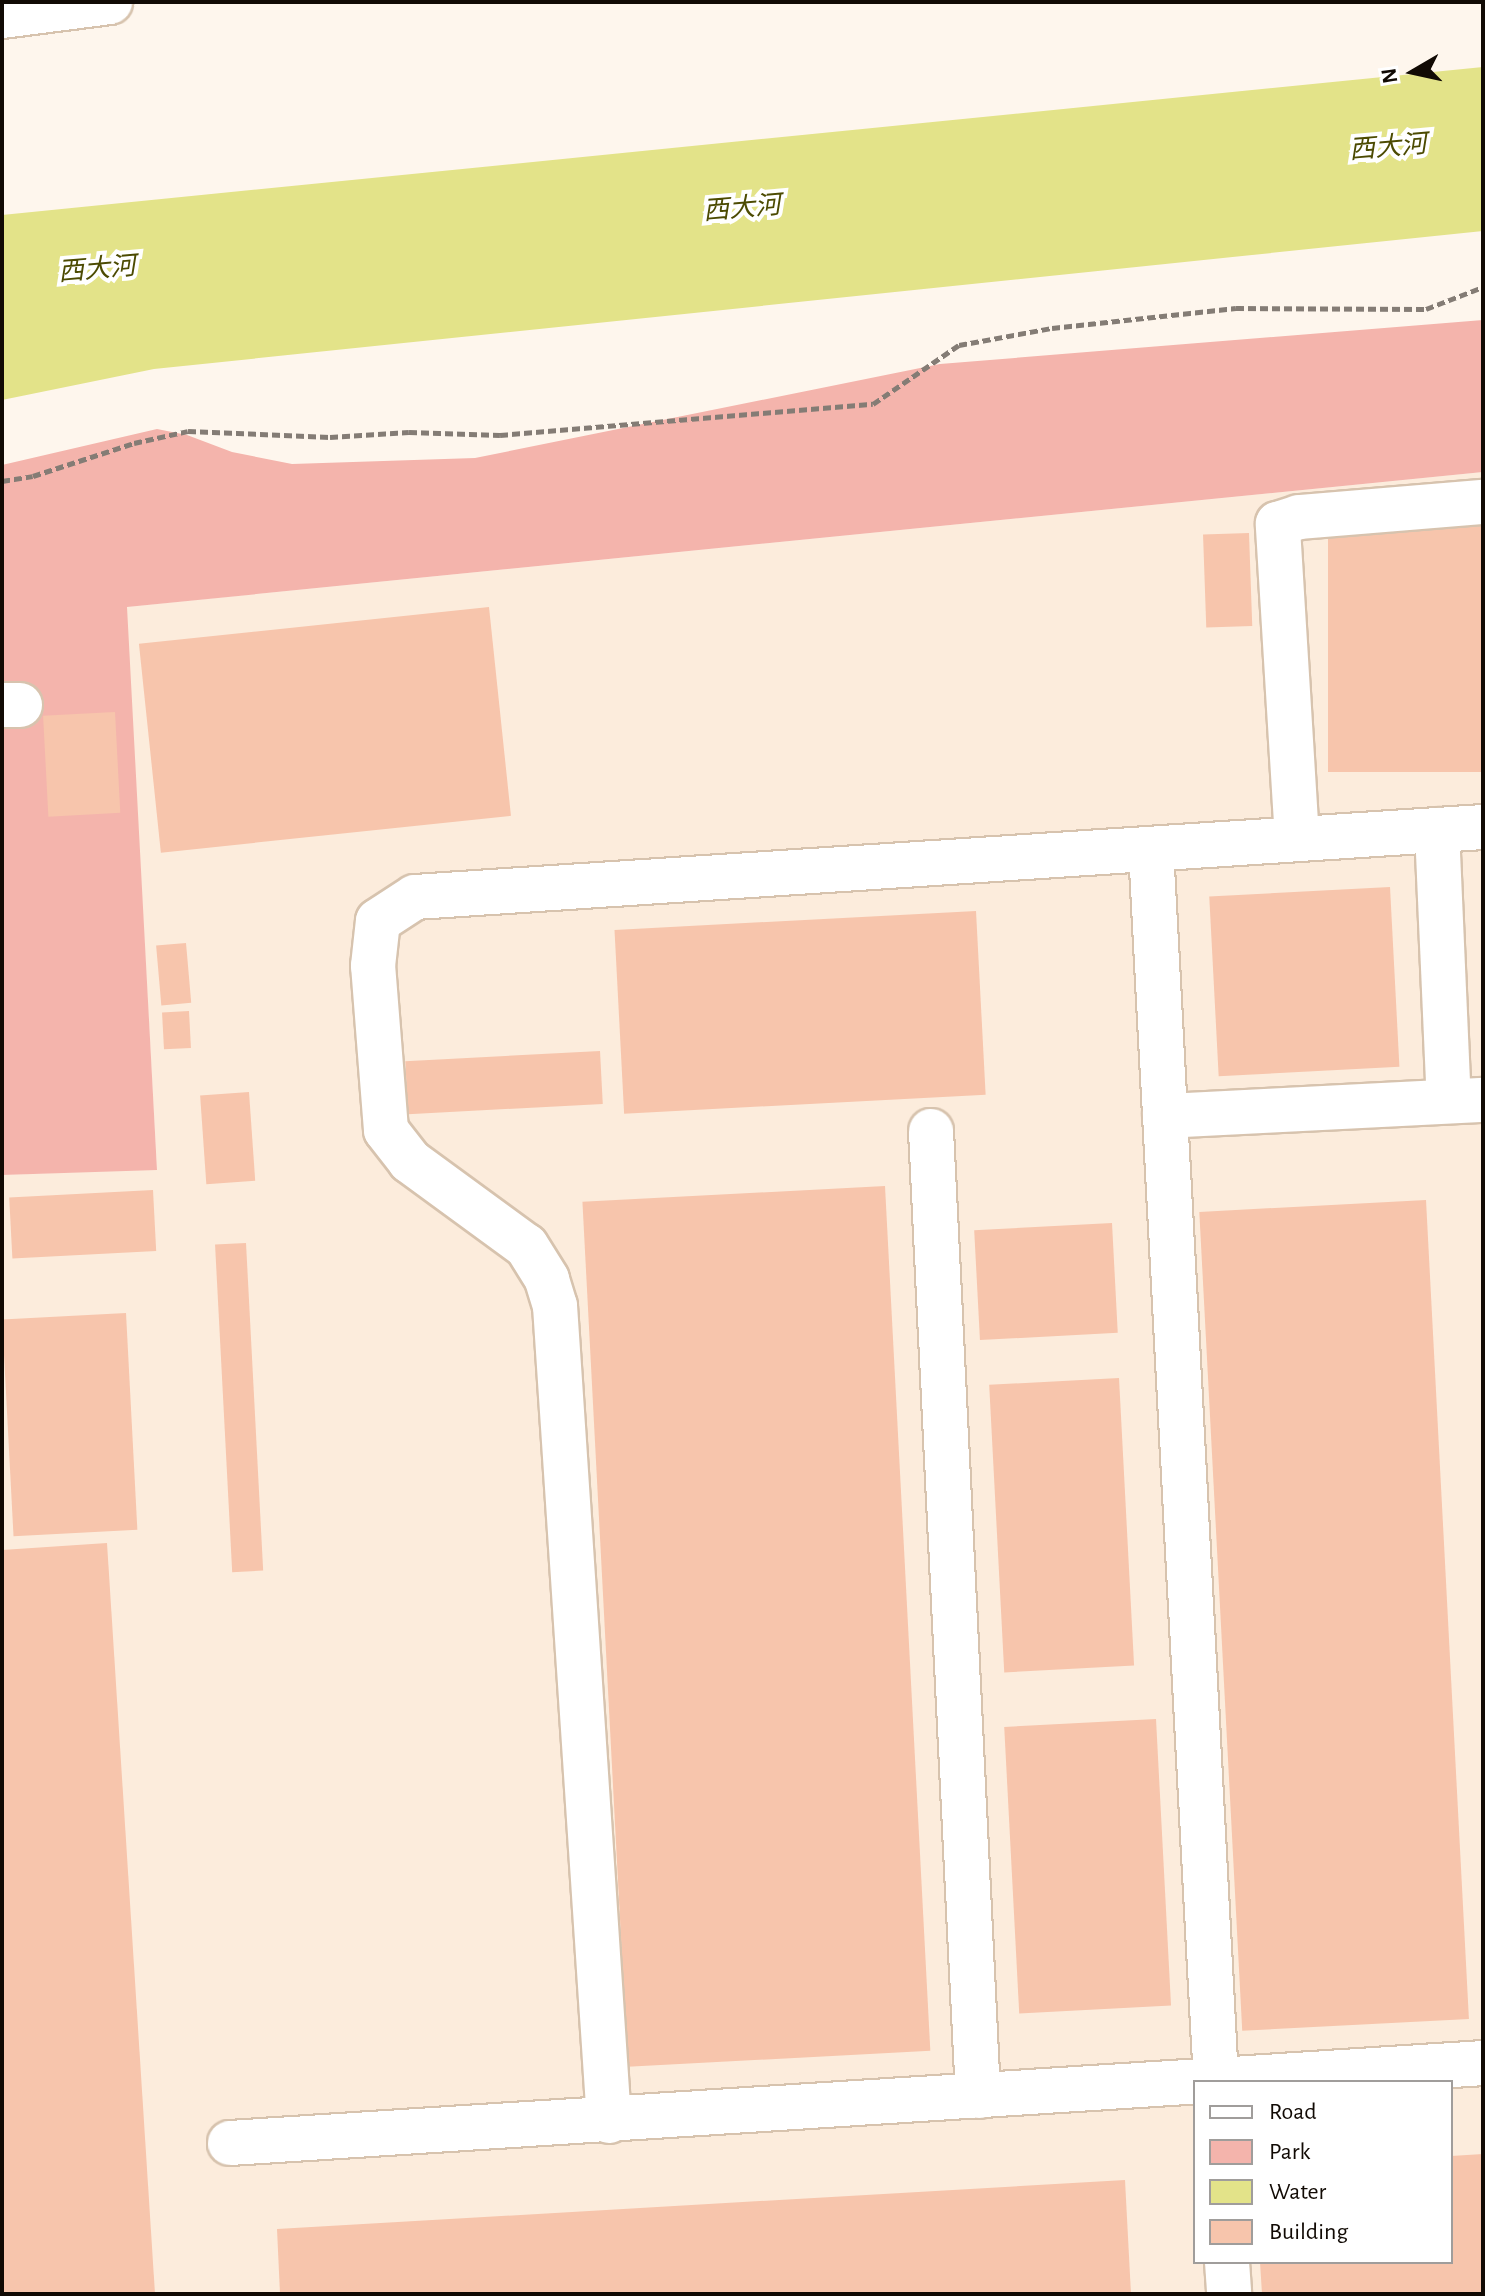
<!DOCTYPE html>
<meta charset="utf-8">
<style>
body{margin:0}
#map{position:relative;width:1485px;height:2296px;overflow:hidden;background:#fef6ed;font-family:"Alegreya Sans","Noto Sans SC",sans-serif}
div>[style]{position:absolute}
.built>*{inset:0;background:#fcecdc}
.green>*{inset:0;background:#f4b4ac}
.water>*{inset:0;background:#e3e389}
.building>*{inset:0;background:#f7c5ac;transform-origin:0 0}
.path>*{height:5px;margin-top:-2.5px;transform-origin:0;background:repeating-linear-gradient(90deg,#847c75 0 8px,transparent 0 12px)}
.roads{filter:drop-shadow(2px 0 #d7c3ae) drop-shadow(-2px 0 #d7c3ae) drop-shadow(0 2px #d7c3ae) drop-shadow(0 -2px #d7c3ae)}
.minor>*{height:44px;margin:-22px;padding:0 22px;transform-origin:22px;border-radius:22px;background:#fff}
.major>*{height:44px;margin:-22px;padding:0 22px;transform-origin:22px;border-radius:22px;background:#fff}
span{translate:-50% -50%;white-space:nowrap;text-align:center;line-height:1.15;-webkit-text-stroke:8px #fff;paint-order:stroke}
.water-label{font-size:26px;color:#4c4b02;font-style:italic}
.frame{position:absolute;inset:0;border:4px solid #110a04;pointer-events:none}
.legend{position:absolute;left:1193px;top:2080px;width:260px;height:184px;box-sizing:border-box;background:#fff;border:2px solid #a09d9b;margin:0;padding:10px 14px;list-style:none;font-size:24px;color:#110a04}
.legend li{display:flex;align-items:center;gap:16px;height:40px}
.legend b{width:40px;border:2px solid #a09d9b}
.north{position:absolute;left:1373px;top:32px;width:80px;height:80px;-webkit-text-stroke:6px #fff;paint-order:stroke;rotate:261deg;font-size:22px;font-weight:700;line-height:32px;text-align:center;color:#110a04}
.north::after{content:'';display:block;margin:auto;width:28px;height:36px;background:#110a04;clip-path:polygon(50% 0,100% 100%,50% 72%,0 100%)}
</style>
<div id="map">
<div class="built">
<div style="clip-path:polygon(evenodd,1483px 472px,1483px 2294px,2px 2294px,2px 1175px,157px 1169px,126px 607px,1483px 472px,1195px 2082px,1451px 2082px,1451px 2262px,1195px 2262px,1195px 2082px)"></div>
</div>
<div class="green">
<div style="clip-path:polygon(1483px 320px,1483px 472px,127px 607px,157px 1170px,2px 1175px,2px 465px,157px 429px,187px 435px,232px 452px,292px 464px,475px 458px,940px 364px)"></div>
</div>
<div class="water">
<div style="clip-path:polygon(1483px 67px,1483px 231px,154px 369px,2px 400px,2px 215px)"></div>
</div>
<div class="building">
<div style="left:1483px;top:522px;width:250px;height:155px;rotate:90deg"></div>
<div style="left:1249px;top:533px;width:93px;height:46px;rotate:88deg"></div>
<div style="left:489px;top:607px;width:210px;height:352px;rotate:84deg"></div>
<div style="left:115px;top:712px;width:101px;height:72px;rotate:87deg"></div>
<div style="left:1390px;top:887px;width:180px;height:181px;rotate:87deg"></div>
<div style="left:976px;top:911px;width:184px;height:362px;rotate:87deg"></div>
<div style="left:186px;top:943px;width:60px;height:30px;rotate:85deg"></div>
<div style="left:189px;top:1011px;width:37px;height:27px;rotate:87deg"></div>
<div style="left:600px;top:1051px;width:53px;height:195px;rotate:87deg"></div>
<div style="left:249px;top:1092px;width:89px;height:49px;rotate:86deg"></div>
<div style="left:885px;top:1186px;width:866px;height:303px;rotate:87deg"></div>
<div style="left:153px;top:1190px;width:61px;height:144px;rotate:87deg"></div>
<div style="left:1426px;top:1200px;width:820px;height:227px;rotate:87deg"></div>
<div style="left:1112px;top:1223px;width:110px;height:138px;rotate:87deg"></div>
<div style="left:246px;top:1243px;width:328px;height:31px;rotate:87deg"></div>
<div style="left:126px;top:1313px;width:217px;height:124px;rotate:87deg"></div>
<div style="left:1119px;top:1378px;width:288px;height:130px;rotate:87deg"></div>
<div style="clip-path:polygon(107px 1543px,155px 2294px,2px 2294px,2px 1550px)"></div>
<div style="left:1156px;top:1719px;width:287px;height:152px;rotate:87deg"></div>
<div style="clip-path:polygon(1483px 2154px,1483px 2294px,1262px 2294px,1260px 2262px,1451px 2262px,1451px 2156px)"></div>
<div style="clip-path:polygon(1125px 2180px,1131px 2294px,280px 2294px,277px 2229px)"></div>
</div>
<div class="path">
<div style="left:2px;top:481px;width:31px;rotate:-9deg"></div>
<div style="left:33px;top:476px;width:106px;rotate:-18.1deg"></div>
<div style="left:134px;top:443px;width:55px;rotate:-12.5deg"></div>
<div style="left:188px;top:431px;width:142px;rotate:2.4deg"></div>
<div style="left:330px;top:437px;width:79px;rotate:-3.6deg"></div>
<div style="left:409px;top:432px;width:91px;rotate:1.9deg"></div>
<div style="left:500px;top:435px;width:374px;rotate:-4.8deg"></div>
<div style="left:873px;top:404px;width:104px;rotate:-34.5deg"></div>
<div style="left:959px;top:345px;width:95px;rotate:-10.4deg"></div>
<div style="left:1052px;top:328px;width:185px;rotate:-6.2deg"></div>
<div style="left:1236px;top:308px;width:190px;rotate:0.3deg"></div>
<div style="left:1426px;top:309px;width:61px;rotate:-21.1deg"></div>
</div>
<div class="roads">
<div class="minor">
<div style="left:2px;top:705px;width:18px"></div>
<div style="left:1437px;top:830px;width:271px;rotate:87.5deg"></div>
<div style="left:1297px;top:839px;width:316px;rotate:-93.5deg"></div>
<div style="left:1278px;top:524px;width:22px;rotate:-18deg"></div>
<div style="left:1299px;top:517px;width:185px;rotate:-4.7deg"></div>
<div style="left:1151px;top:849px;width:1235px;rotate:86.98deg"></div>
<div style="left:1165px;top:1116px;width:318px;rotate:-2.9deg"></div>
<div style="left:931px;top:1131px;width:966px;rotate:87.21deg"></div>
<div style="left:609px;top:2121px;width:817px;rotate:-93.79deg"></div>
<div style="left:555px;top:1306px;width:28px;rotate:-107deg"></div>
<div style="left:547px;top:1279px;width:39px;rotate:-122deg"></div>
<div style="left:526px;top:1246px;width:144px;rotate:-143.8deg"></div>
<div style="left:410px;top:1161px;width:39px;rotate:-128deg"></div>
<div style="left:386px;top:1130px;width:165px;rotate:-94.5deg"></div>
<div style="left:373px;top:966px;width:45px;rotate:-83.7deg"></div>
<div style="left:378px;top:921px;width:44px;rotate:-33deg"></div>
<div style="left:415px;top:897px;width:1070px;rotate:-3.75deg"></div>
<div style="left:230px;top:2143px;width:1256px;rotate:-3.65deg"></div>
<div style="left:1227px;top:2262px;width:32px;rotate:86deg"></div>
</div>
<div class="major">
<div style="left:2px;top:16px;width:109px;rotate:-7.4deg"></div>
</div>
</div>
<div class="water-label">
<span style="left:1388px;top:148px;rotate:-5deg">西大河</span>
<span style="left:742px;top:209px;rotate:-5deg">西大河</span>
<span style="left:97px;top:270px;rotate:-5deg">西大河</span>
</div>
<div class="frame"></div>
<ul class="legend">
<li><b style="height:10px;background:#fff"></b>Road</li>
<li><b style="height:22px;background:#f4b4ac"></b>Park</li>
<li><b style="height:22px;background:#e3e389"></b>Water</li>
<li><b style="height:22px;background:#f7c5ac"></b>Building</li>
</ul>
<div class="north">N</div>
</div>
